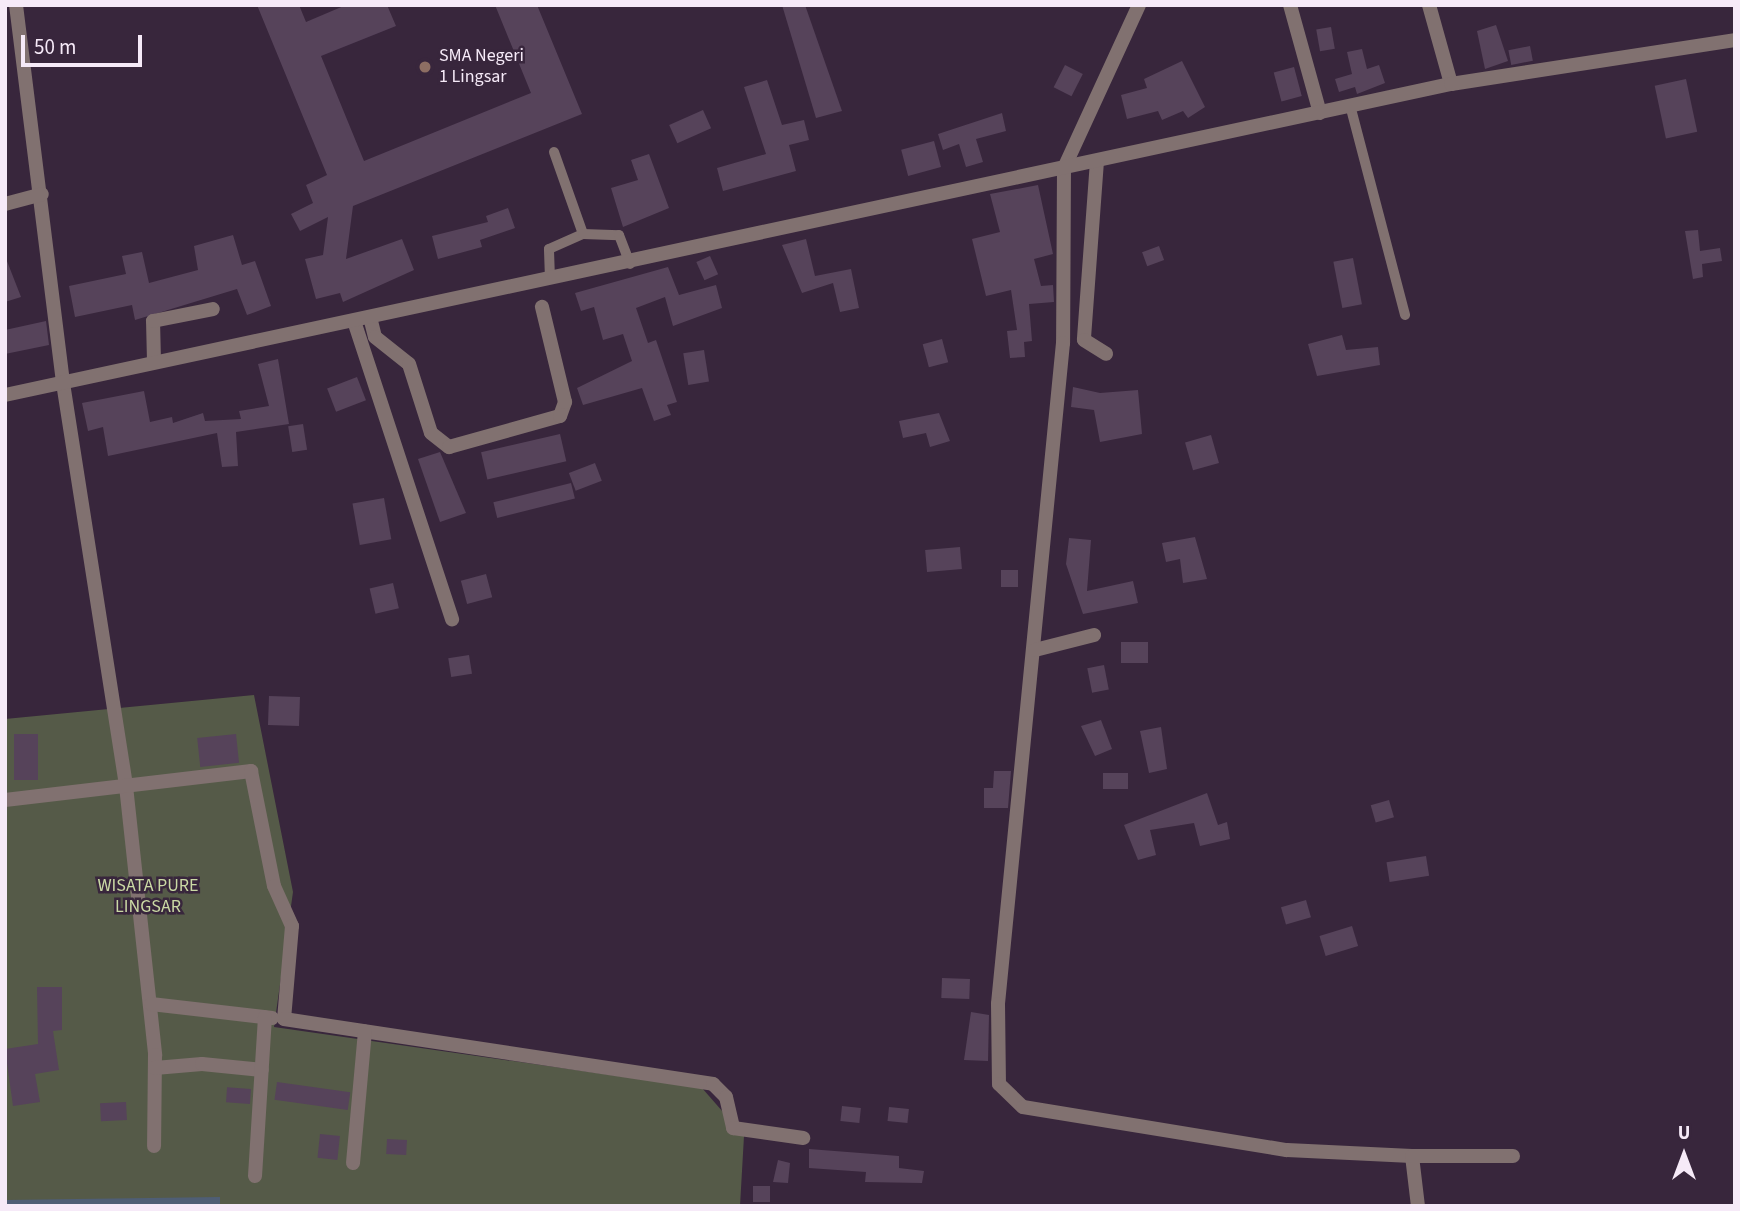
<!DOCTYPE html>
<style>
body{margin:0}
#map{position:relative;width:1740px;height:1211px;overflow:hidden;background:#38263c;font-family:"Source Sans 3",sans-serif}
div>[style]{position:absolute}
.green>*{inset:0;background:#555a48}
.water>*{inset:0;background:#4f5e75}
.building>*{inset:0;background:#56435a;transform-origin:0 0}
.service>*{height:10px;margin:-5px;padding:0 5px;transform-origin:5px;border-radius:5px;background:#817170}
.minor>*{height:14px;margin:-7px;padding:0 7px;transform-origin:7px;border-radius:7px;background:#817170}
.tertiary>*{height:14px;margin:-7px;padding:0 7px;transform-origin:7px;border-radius:7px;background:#817170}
.dots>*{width:19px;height:19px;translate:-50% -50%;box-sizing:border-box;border:4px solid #38263c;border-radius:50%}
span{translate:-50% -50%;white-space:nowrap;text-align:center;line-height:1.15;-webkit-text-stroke:5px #38263c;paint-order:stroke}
.poi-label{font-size:18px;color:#f6eaf8}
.left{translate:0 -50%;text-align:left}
.park-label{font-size:18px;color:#cbdaa5}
.frame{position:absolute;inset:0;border:7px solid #f6eaf8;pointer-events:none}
.north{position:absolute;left:1649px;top:1120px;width:70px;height:70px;-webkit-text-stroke:5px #38263c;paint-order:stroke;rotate:0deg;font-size:19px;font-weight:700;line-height:28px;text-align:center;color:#f6eaf8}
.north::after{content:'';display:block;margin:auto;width:24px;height:32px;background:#f6eaf8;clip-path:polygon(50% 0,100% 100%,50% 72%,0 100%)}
.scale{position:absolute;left:21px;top:35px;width:121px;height:32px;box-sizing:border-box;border:4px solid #f6eaf8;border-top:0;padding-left:9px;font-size:21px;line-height:24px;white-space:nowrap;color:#f6eaf8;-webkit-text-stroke:5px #38263c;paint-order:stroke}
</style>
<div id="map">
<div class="green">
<div style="clip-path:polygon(254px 695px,293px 892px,274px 1027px,702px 1088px,744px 1136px,740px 1206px,5px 1206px,5px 719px)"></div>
</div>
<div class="water">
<div style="clip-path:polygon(220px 1197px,220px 1206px,5px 1206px,5px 1200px)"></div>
</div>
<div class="building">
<div style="clip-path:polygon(257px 5px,299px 5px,306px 22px,346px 5px,387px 5px,396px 26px,321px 56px,364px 161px,531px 93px,495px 5px,537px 5px,582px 114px,353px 206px,346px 259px,402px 239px,414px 270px,343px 302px,340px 293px,316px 299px,305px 259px,323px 255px,328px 217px,300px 231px,291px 214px,313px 203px,306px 185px,327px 175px)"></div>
<div style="clip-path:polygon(782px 5px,805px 5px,842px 111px,816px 118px)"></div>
<div style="clip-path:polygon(1496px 25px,1508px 61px,1485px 69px,1477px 31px)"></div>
<div style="left:1331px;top:27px;width:22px;height:15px;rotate:80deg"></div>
<div style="left:1530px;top:46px;width:15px;height:22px;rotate:79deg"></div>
<div style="clip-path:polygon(1362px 49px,1367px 69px,1379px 65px,1385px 83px,1357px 94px,1355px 87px,1339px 92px,1335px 79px,1352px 74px,1347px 52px)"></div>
<div style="clip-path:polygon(1182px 61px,1205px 107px,1188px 118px,1183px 111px,1162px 120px,1158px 111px,1127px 119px,1121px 95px,1147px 88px,1144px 79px)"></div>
<div style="left:1065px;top:65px;width:20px;height:25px;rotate:27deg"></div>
<div style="left:1294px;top:67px;width:30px;height:21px;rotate:75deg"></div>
<div style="left:1686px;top:79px;width:54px;height:32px;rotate:78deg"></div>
<div style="clip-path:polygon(767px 80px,782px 125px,804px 120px,809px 140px,789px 145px,796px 171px,723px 191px,717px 168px,766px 154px,744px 87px)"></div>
<div style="left:703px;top:110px;width:20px;height:37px;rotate:66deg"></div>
<div style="clip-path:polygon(1002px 113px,1006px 131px,976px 139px,983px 162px,966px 167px,959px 144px,943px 150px,938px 134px)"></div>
<div style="left:934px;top:141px;width:27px;height:34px;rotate:75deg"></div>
<div style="clip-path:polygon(649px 154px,669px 208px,623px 227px,611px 188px,638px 180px,631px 160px)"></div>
<div style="clip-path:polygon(1038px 185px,1053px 254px,1034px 259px,1041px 286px,1053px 285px,1054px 302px,1029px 304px,1032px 341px,1024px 342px,1025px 357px,1010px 358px,1007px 331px,1017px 330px,1011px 290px,986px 296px,972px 239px,1000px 232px,990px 194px)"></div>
<div style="clip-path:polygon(508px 208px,515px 228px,480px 240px,482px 247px,438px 259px,432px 236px,488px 222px,486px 216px)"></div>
<div style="clip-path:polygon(1698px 230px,1700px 251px,1720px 248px,1722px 261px,1702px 264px,1703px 277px,1693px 279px,1685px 231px)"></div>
<div style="clip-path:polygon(233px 235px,242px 265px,255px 261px,271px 306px,247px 315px,237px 289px,135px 320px,132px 305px,75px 317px,69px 286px,126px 274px,122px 256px,142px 252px,149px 283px,198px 270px,194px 246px)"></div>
<div style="clip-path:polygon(806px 239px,815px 276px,851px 269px,859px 308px,840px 312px,833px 283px,802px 293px,782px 245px)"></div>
<div style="left:1159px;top:246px;width:15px;height:18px;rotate:70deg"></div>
<div style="clip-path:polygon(5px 256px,21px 297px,5px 302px)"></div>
<div style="left:710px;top:256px;width:20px;height:15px;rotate:66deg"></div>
<div style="left:1353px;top:258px;width:47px;height:20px;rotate:79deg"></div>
<div style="clip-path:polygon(668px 267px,679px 295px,716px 285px,722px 308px,673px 326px,665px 297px,636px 308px,648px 343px,656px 340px,677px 402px,667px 405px,671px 415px,654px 421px,642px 388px,583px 405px,577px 388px,632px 361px,623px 334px,603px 340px,594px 307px,581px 311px,575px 293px)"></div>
<div style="clip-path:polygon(46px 321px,49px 345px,5px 354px,5px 330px)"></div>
<div style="clip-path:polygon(1342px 335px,1346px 350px,1378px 347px,1380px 365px,1317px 376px,1308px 344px)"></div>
<div style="left:942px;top:339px;width:24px;height:20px;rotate:75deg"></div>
<div style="left:704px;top:350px;width:32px;height:21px;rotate:81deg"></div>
<div style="clip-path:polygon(278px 359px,289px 424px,236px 432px,238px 466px,222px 467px,217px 433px,108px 456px,103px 427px,88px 431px,82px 403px,144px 391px,150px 422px,172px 417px,173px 423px,203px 413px,205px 421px,241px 419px,239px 411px,269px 406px,258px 364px)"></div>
<div style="left:357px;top:377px;width:25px;height:32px;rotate:69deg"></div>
<div style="clip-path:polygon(1073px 387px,1100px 393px,1138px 390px,1142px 434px,1100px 442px,1094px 410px,1071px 407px)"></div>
<div style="clip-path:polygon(939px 413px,950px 441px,930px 447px,926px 433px,903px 438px,899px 421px)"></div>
<div style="left:303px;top:424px;width:26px;height:15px;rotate:81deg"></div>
<div style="left:560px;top:434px;width:28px;height:81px;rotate:77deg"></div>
<div style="left:1211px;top:435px;width:29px;height:27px;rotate:74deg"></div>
<div style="clip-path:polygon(440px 452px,466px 513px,440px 522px,418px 459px)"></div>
<div style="left:595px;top:463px;width:19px;height:28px;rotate:69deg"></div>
<div style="left:571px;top:483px;width:16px;height:80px;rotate:76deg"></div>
<div style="left:384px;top:498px;width:42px;height:32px;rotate:80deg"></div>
<div style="clip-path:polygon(1195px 537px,1207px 579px,1183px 583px,1180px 559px,1166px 562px,1162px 543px)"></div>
<div style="clip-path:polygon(1069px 538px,1091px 540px,1087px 591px,1133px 581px,1138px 603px,1083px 614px,1066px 564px)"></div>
<div style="left:960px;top:547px;width:22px;height:35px;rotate:85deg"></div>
<div style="left:1001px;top:570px;width:17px;height:17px"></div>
<div style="left:486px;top:574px;width:24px;height:26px;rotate:75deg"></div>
<div style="left:393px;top:583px;width:26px;height:24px;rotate:77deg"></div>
<div style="left:1121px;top:642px;width:27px;height:21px"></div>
<div style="left:469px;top:655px;width:19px;height:21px;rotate:81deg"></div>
<div style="left:1104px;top:665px;width:25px;height:17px;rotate:79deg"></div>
<div style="left:269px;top:696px;width:31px;height:29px;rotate:2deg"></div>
<div style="clip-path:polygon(1101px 720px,1112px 749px,1095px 756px,1081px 726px)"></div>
<div style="clip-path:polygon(1161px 727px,1167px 769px,1149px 773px,1140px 731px)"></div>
<div style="left:14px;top:734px;width:24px;height:46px"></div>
<div style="left:236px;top:734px;width:29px;height:39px;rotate:84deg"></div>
<div style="clip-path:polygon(994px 771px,1011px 771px,1008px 808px,984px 808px,984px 788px,993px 788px)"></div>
<div style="left:1103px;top:773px;width:25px;height:16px"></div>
<div style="clip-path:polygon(1207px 793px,1218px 825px,1227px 822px,1230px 839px,1200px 846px,1194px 823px,1150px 830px,1156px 855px,1138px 860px,1124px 825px)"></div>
<div style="left:1389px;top:800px;width:18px;height:19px;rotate:74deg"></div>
<div style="left:1426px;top:856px;width:20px;height:40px;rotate:81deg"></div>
<div style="left:1306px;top:900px;width:18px;height:26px;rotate:74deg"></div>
<div style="left:1352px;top:926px;width:21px;height:34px;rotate:73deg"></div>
<div style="left:942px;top:978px;width:28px;height:20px;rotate:2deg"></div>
<div style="clip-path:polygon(37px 987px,62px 987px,62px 1030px,53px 1031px,59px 1070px,35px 1074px,40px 1102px,13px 1106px,5px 1049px,38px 1044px)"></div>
<div style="clip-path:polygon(971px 1012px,989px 1015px,988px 1061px,964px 1060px)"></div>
<div style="left:277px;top:1082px;width:74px;height:18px;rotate:8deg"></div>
<div style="left:251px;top:1089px;width:15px;height:24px;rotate:94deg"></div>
<div style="left:126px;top:1102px;width:18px;height:26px;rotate:87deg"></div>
<div style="left:842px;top:1106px;width:19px;height:15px;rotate:6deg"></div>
<div style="left:889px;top:1107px;width:20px;height:14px;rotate:6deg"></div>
<div style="left:320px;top:1134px;width:20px;height:24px;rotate:6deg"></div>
<div style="left:387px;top:1139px;width:20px;height:15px;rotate:3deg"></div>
<div style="clip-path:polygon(809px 1149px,899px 1156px,899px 1168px,924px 1171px,922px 1183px,865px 1182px,866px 1172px,809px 1168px)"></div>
<div style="clip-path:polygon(778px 1160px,790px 1163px,788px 1183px,773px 1182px)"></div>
<div style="left:753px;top:1186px;width:17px;height:16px"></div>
</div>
<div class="service">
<div style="left:1350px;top:105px;width:217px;rotate:75.3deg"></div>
<div style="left:554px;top:152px;width:87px;rotate:70.5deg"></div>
<div style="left:550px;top:279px;width:30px;rotate:-92deg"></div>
<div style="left:549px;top:249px;width:37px;rotate:-24deg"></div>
<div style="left:583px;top:234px;width:36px;rotate:2deg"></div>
<div style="left:619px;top:235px;width:31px;rotate:69deg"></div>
</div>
<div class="minor">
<div style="left:16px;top:5px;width:381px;rotate:82.9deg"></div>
<div style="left:63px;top:383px;width:408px;rotate:81.1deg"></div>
<div style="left:126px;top:786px;width:271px;rotate:83.8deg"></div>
<div style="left:155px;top:1055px;width:91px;rotate:90.6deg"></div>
<div style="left:1139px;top:5px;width:179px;rotate:114.7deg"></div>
<div style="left:1064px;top:168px;width:175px;rotate:90.3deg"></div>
<div style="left:1063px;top:343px;width:664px;rotate:95.62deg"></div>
<div style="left:998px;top:1004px;width:80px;rotate:89.3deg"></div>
<div style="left:999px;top:1084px;width:33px;rotate:44deg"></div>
<div style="left:1023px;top:1107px;width:267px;rotate:9.3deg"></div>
<div style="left:1287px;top:1150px;width:125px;rotate:2.7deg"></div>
<div style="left:1412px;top:1156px;width:50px;rotate:83.2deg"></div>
<div style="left:1290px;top:5px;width:112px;rotate:74.5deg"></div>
<div style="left:1429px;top:5px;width:82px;rotate:74.4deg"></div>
<div style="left:1097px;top:161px;width:179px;rotate:94.2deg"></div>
<div style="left:1084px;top:340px;width:26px;rotate:32deg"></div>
<div style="left:5px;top:204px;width:38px;rotate:-15deg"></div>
<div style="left:371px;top:321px;width:16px;rotate:76deg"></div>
<div style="left:375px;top:337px;width:43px;rotate:38.5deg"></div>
<div style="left:409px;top:364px;width:72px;rotate:72.3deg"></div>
<div style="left:431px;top:433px;width:23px;rotate:38deg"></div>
<div style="left:449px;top:447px;width:115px;rotate:-15.6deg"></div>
<div style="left:560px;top:416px;width:15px;rotate:-70deg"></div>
<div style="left:565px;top:402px;width:98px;rotate:-103.6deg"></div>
<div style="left:355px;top:324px;width:311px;rotate:71.8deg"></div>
<div style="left:154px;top:361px;width:40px;rotate:-91.4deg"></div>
<div style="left:153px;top:321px;width:61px;rotate:-11.3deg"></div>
<div style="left:1035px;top:650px;width:61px;rotate:-14.3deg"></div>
<div style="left:5px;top:800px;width:248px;rotate:-6.7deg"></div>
<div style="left:251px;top:771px;width:117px;rotate:78.7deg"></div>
<div style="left:274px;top:886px;width:44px;rotate:65.8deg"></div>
<div style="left:292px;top:926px;width:93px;rotate:94.9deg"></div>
<div style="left:284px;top:1019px;width:434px;rotate:8.6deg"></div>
<div style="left:713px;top:1084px;width:18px;rotate:45deg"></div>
<div style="left:726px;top:1097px;width:32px;rotate:77deg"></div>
<div style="left:733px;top:1128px;width:71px;rotate:8.1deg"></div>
<div style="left:151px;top:1004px;width:122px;rotate:6.6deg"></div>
<div style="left:155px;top:1068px;width:47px;rotate:-4.9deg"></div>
<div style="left:202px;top:1064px;width:60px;rotate:5.7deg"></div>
<div style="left:1412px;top:1156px;width:101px"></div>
<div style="left:353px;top:1163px;width:132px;rotate:-84.8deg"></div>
<div style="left:255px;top:1176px;width:159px;rotate:-86.4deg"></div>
</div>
<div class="tertiary">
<div style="left:5px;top:395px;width:1479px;rotate:-12.14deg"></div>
<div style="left:1451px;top:84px;width:287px;rotate:-8.8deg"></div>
</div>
<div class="dots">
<div style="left:425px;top:67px;background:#8d6e63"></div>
</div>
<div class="poi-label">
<span class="left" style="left:439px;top:67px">SMA Negeri<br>1 Lingsar</span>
</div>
<div class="park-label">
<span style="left:148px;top:897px">WISATA PURE<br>LINGSAR</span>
</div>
<div class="frame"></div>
<div class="north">U</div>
<div class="scale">50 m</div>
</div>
